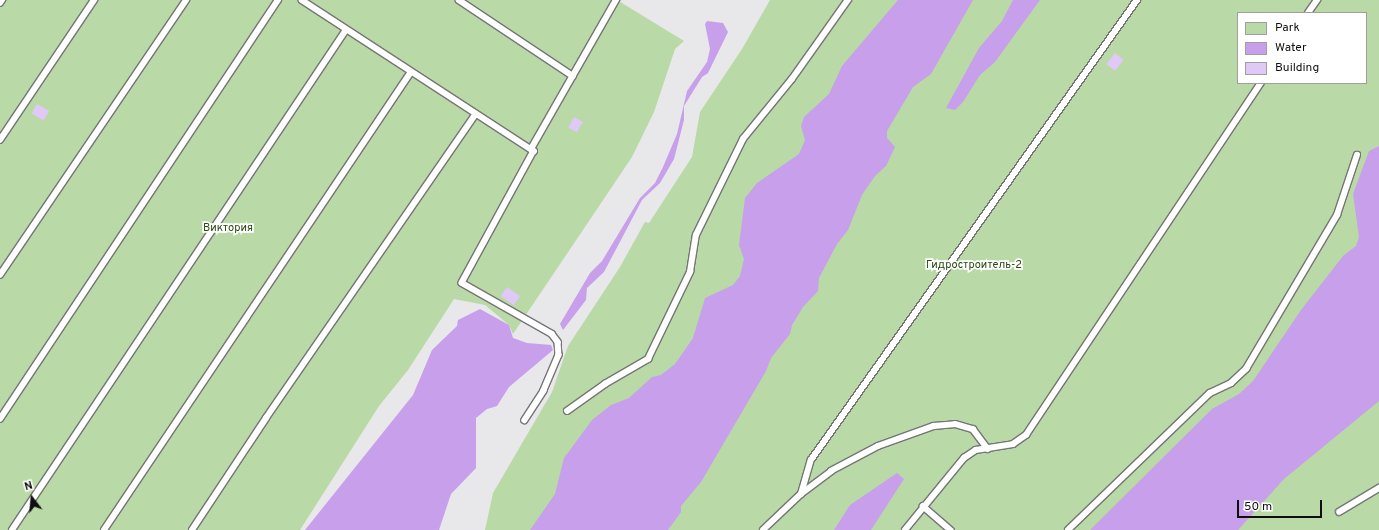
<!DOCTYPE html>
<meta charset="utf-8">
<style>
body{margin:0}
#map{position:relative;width:1379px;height:530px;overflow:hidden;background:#e8e7ea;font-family:Overpass,sans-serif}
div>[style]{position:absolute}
.green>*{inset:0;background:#b9d9a7}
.water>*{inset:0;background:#c79feb}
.building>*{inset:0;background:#e0c8f7;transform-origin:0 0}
.roads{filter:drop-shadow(1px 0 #767477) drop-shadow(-1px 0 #767477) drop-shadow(0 1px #767477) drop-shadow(0 -1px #767477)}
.service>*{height:5.5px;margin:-2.75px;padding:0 2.75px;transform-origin:2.75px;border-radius:2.75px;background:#fff}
span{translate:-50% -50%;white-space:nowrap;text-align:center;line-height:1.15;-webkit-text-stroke:3.5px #fff;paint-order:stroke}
.park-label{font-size:11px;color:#284712}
.legend{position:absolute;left:1237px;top:12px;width:130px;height:72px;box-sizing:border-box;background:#fff;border:1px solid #9f9f9f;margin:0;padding:5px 7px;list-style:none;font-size:12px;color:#0f0f10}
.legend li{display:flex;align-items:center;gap:8px;height:20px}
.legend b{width:20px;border:1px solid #9f9f9f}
.north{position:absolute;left:12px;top:478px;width:40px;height:40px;-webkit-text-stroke:3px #fff;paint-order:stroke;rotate:344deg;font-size:11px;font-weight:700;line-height:16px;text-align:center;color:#0f0f10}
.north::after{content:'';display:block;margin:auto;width:14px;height:18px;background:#0f0f10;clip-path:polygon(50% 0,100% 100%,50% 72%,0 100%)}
.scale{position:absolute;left:1237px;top:500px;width:85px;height:18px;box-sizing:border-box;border:2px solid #0f0f10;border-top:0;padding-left:5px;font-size:12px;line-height:14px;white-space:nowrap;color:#0f0f10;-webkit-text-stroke:3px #fff;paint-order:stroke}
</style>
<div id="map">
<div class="green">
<div style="clip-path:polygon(0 0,617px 0,684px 41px,675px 49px,654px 112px,632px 157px,513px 334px,509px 325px,485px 305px,454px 299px,408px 370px,379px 406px,300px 530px,0 530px)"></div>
<div style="clip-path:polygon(evenodd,770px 0,1379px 0,1379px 530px,485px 530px,493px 493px,552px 392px,568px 346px,620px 267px,645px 222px,649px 223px,692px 157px,700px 112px,742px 49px,770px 0,1238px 13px,1366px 13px,1366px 83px,1238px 83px,1238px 13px)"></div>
</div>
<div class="water">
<div style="clip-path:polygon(898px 0,973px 0,931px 74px,913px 87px,887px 131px,887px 138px,895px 147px,886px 166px,875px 176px,862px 195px,848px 230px,837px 244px,819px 278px,818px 291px,803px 307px,792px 325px,790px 334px,771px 358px,766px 371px,701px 482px,681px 506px,681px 512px,668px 530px,530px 530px,555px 494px,564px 458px,592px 420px,611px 405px,629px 398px,652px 377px,661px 375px,675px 364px,693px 338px,705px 298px,733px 285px,740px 276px,744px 259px,739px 245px,745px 198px,757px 183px,799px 154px,805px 140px,801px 126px,804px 117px,829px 94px,842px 66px)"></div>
<div style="clip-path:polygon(1013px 0,1040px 0,995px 62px,980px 75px,963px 102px,955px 110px,946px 108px,979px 48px,1002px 21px)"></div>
<div style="clip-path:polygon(707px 21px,723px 23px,728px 32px,708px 73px,702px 77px,684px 106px,684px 120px,674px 159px,660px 183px,642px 200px,604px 272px,587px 288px,586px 300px,563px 330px,560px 324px,590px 273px,602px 261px,640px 198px,655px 183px,663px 167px,677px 134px,687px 91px,707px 62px,710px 49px,705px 24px)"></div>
<div style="clip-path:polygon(1379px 146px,1379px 401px,1284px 479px,1238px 530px,1090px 530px,1212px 409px,1239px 394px,1253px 381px,1301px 310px,1343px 256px,1356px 246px,1359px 237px,1353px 194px,1369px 151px)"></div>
<div style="clip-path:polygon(480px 309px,509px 325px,513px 338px,527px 343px,551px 345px,553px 350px,509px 387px,497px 406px,487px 409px,476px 418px,476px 468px,451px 494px,439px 530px,305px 530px,413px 395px,432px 350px,457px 326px,458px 320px)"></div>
<div style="clip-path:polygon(897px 473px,904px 479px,871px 530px,834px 530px,850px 505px)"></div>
</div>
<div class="building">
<div style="left:1115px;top:53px;width:11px;height:14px;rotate:38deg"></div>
<div style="left:37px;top:104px;width:14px;height:11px;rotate:30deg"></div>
<div style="left:574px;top:117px;width:10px;height:12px;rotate:29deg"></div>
<div style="left:507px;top:287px;width:16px;height:11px;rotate:35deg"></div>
</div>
<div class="roads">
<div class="service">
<div style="left:302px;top:0;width:277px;rotate:33.1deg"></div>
<div style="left:534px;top:151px;width:150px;rotate:118.6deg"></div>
<div style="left:462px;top:283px;width:103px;rotate:29.5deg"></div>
<div style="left:552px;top:334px;width:10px;rotate:53deg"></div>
<div style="left:558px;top:342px;width:13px;rotate:86deg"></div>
<div style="left:559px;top:355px;width:39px;rotate:113deg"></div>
<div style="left:544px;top:391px;width:35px;rotate:123deg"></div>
<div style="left:459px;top:0;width:137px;rotate:33.7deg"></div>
<div style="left:0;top:3px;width:4px;rotate:-56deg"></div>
<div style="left:1308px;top:13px;width:16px;rotate:-55deg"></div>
<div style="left:0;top:140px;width:169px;rotate:-56.1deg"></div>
<div style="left:531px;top:149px;width:172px;rotate:-60.3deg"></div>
<div style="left:0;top:275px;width:332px;rotate:-55.9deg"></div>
<div style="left:567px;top:411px;width:47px;rotate:-35.4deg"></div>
<div style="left:605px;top:384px;width:50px;rotate:-30.2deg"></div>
<div style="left:648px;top:359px;width:97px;rotate:-64.2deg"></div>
<div style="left:690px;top:272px;width:37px;rotate:-81deg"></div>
<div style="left:696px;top:235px;width:107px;rotate:-63.9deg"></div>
<div style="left:743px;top:139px;width:77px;rotate:-50.8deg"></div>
<div style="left:792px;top:79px;width:97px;rotate:-54.7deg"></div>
<div style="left:0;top:419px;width:503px;rotate:-56.44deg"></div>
<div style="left:801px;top:494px;width:35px;rotate:-74deg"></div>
<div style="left:811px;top:460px;width:564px;rotate:-54.67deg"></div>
<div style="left:923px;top:506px;width:37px;rotate:41deg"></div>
<div style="left:1339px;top:512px;width:47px;rotate:-31deg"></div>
<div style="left:12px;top:530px;width:601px;rotate:-56.26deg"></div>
<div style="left:104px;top:530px;width:551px;rotate:-56.17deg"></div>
<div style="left:192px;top:530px;width:134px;rotate:-56.5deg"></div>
<div style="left:266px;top:418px;width:369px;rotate:-55.4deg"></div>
<div style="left:763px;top:530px;width:52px;rotate:-43.5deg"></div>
<div style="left:801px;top:494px;width:38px;rotate:-37deg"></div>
<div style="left:831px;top:471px;width:53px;rotate:-28deg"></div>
<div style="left:878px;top:446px;width:59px;rotate:-19.7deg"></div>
<div style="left:934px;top:426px;width:21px;rotate:-5deg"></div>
<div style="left:955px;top:424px;width:19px;rotate:16deg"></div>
<div style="left:973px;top:429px;width:25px;rotate:53deg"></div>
<div style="left:905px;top:530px;width:93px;rotate:-50.7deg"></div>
<div style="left:964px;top:458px;width:14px;rotate:-34deg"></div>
<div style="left:976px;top:450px;width:37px;rotate:-9deg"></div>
<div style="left:1013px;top:444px;width:16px;rotate:-35deg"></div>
<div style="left:1026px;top:435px;width:423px;rotate:-56.3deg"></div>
<div style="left:1068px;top:530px;width:197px;rotate:-44deg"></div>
<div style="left:1210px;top:393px;width:23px;rotate:-25deg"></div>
<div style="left:1231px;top:383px;width:21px;rotate:-43deg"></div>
<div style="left:1246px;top:369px;width:179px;rotate:-59.4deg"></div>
<div style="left:1337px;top:215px;width:63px;rotate:-71.6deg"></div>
</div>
</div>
<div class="park-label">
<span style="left:228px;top:228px">Виктория</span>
<span style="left:974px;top:265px">Гидростроитель-2</span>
</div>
<ul class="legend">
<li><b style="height:11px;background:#b9d9a7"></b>Park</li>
<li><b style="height:11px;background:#c79feb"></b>Water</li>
<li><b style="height:11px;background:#e0c8f7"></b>Building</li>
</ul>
<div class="north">N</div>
<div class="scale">50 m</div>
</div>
